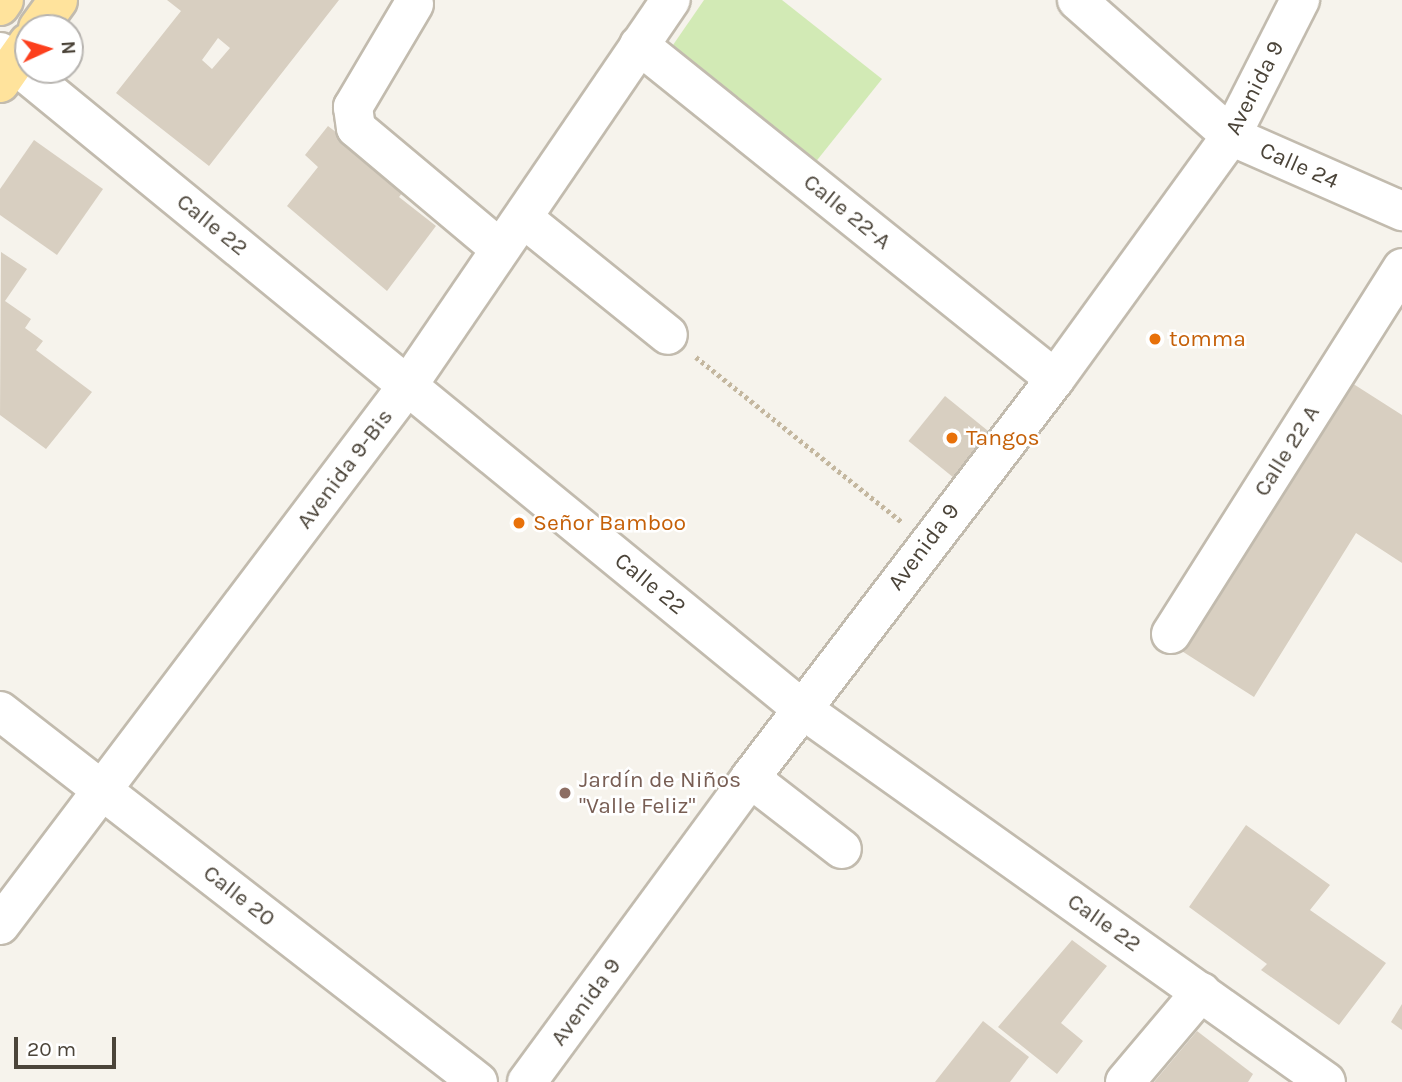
<!DOCTYPE html>
<meta charset="utf-8">
<style>
body{margin:0}
#map{position:relative;width:1402px;height:1082px;overflow:hidden;background:#f6f3ec;font-family:Karla,sans-serif}
div>[style]{position:absolute}
.green>*{inset:0;background:#d2eab5}
.building>*{inset:0;background:#d8cfc1;transform-origin:0 0}
.path>*{height:4.5px;margin-top:-2.25px;transform-origin:0;background:repeating-linear-gradient(90deg,#c4b79f 0 3.5px,transparent 0 7px)}
.roads{filter:drop-shadow(2px 0 #c2bbae) drop-shadow(-2px 0 #c2bbae) drop-shadow(0 2px #c2bbae) drop-shadow(0 -2px #c2bbae)}
.minor>*{height:38px;margin:-19px;padding:0 19px;transform-origin:19px;border-radius:19px;background:#fff}
.major>*{height:38px;margin:-19px;padding:0 19px;transform-origin:19px;border-radius:19px;background:#ffe39c}
.dots>*{width:19px;height:19px;translate:-50% -50%;box-sizing:border-box;border:4px solid #fff;border-radius:50%}
span{translate:-50% -50%;white-space:nowrap;text-align:center;line-height:1.15;-webkit-text-stroke:5px #fff;paint-order:stroke}
.street-label{font-size:23px;color:#4b4439}
.food-label{font-size:23px;color:#c56008}
.left{translate:0 -50%;text-align:left}
.education-label{font-size:23px;color:#785e54}
.north{position:absolute;left:14px;top:14px;width:70px;height:70px;box-sizing:border-box;background:#fff;border:2px solid #b7b4b0;border-radius:50%;rotate:86deg;font-size:19px;font-weight:700;line-height:28px;text-align:center;color:#4b4439}
.north::after{content:'';display:block;margin:auto;width:24px;height:32px;background:#fc3f1d;clip-path:polygon(50% 0,100% 100%,50% 72%,0 100%)}
.scale{position:absolute;left:14px;top:1037px;width:102px;height:32px;box-sizing:border-box;border:4px solid #4b4439;border-top:0;padding-left:9px;font-size:21px;line-height:24px;white-space:nowrap;color:#4b4439;-webkit-text-stroke:5px #fff;paint-order:stroke}
</style>
<div id="map">
<div class="green">
<div style="clip-path:polygon(704px 0,782px 0,882px 79px,814px 164px,673px 45px)"></div>
</div>
<div class="building">
<div style="clip-path:polygon(evenodd,167px 0,339px 0,209px 166px,116px 93px,181px 11px,167px 0,218px 38px,230px 48px,212px 69px,202px 60px,218px 38px)"></div>
<div style="clip-path:polygon(328px 126px,407px 187px,399px 197px,436px 226px,387px 291px,287px 206px,318px 167px,305px 155px)"></div>
<div style="clip-path:polygon(34px 140px,103px 189px,57px 255px,0 215px,0 189px)"></div>
<div style="clip-path:polygon(1px 252px,27px 269px,5px 301px,31px 319px,25px 328px,43px 341px,36px 350px,92px 392px,46px 449px,0 415px)"></div>
<div style="clip-path:polygon(1344px 378px,1402px 415px,1402px 563px,1356px 533px,1254px 697px,1177px 648px)"></div>
<div style="left:945px;top:396px;width:63px;height:58px;rotate:39deg"></div>
<div style="clip-path:polygon(1246px 825px,1330px 885px,1310px 910px,1386px 963px,1339px 1025px,1261px 970px,1267px 964px,1189px 907px)"></div>
<div style="clip-path:polygon(1072px 940px,1107px 966px,1061px 1023px,1083px 1041px,1057px 1074px,998px 1027px)"></div>
<div style="clip-path:polygon(1402px 1004px,1402px 1030px,1391px 1022px)"></div>
<div style="clip-path:polygon(983px 1021px,1029px 1057px,1010px 1082px,935px 1082px)"></div>
<div style="clip-path:polygon(1197px 1031px,1253px 1074px,1248px 1082px,1154px 1082px)"></div>
</div>
<div class="path">
<div style="left:696px;top:357px;width:264px;rotate:38.7deg"></div>
</div>
<div class="roads">
<div class="minor">
<div style="left:1077px;top:0;width:205px;rotate:41.4deg"></div>
<div style="left:1231px;top:136px;width:187px;rotate:23.7deg"></div>
<div style="left:414px;top:4px;width:120px;rotate:120.6deg"></div>
<div style="left:353px;top:107px;width:21px;rotate:82deg"></div>
<div style="left:356px;top:128px;width:188px;rotate:40deg"></div>
<div style="left:639px;top:45px;width:533px;rotate:38.76deg"></div>
<div style="left:0;top:52px;width:1037px;rotate:39.32deg"></div>
<div style="left:802px;top:709px;width:643px;rotate:35.44deg"></div>
<div style="left:523px;top:218px;width:186px;rotate:38.9deg"></div>
<div style="left:1171px;top:634px;width:433px;rotate:-57.7deg"></div>
<div style="left:0;top:711px;width:605px;rotate:37.82deg"></div>
<div style="left:750px;top:778px;width:116px;rotate:37.7deg"></div>
<div style="left:0;top:925px;width:677px;rotate:-52.93deg"></div>
<div style="left:408px;top:385px;width:466px;rotate:-55.7deg"></div>
<div style="left:527px;top:1082px;width:377px;rotate:-53.7deg"></div>
<div style="left:750px;top:778px;width:502px;rotate:-52.61deg"></div>
<div style="left:1055px;top:379px;width:300px;rotate:-54.1deg"></div>
<div style="left:1231px;top:136px;width:153px;rotate:-63.1deg"></div>
<div style="left:1125px;top:1082px;width:118px;rotate:-49.8deg"></div>
</div>
<div class="major">
<div style="left:0;top:6px;width:7px;rotate:-56deg"></div>
<div style="left:38px;top:28px;width:34px;rotate:-54deg"></div>
<div style="left:0;top:83px;width:49px;rotate:-55deg"></div>
</div>
</div>
<div class="dots">
<div style="left:1155px;top:339px;background:#e8710a"></div>
<div style="left:952px;top:438px;background:#e8710a"></div>
<div style="left:519px;top:523px;background:#e8710a"></div>
<div style="left:565px;top:793px;background:#8d6e63"></div>
</div>
<div class="street-label">
<span style="left:1255px;top:88px;rotate:-63deg">Avenida 9</span>
<span style="left:1299px;top:166px;rotate:24deg">Calle 24</span>
<span style="left:847px;top:212px;rotate:39deg">Calle 22-A</span>
<span style="left:212px;top:225px;rotate:39deg">Calle 22</span>
<span style="left:1287px;top:451px;rotate:-58deg">Calle 22 A</span>
<span style="left:345px;top:469px;rotate:-53deg">Avenida 9-Bis</span>
<span style="left:924px;top:547px;rotate:-53deg">Avenida 9</span>
<span style="left:650px;top:584px;rotate:39deg">Calle 22</span>
<span style="left:239px;top:896px;rotate:38deg">Calle 20</span>
<span style="left:1104px;top:923px;rotate:35deg">Calle 22</span>
<span style="left:586px;top:1002px;rotate:-54deg">Avenida 9</span>
</div>
<div class="food-label">
<span class="left" style="left:1169px;top:339px">tomma</span>
<span class="left" style="left:966px;top:438px">Tangos</span>
<span class="left" style="left:533px;top:523px">Señor Bamboo</span>
</div>
<div class="education-label">
<span class="left" style="left:579px;top:793px">Jardín de Niños<br>"Valle Feliz"</span>
</div>
<div class="north">N</div>
<div class="scale">20 m</div>
</div>
